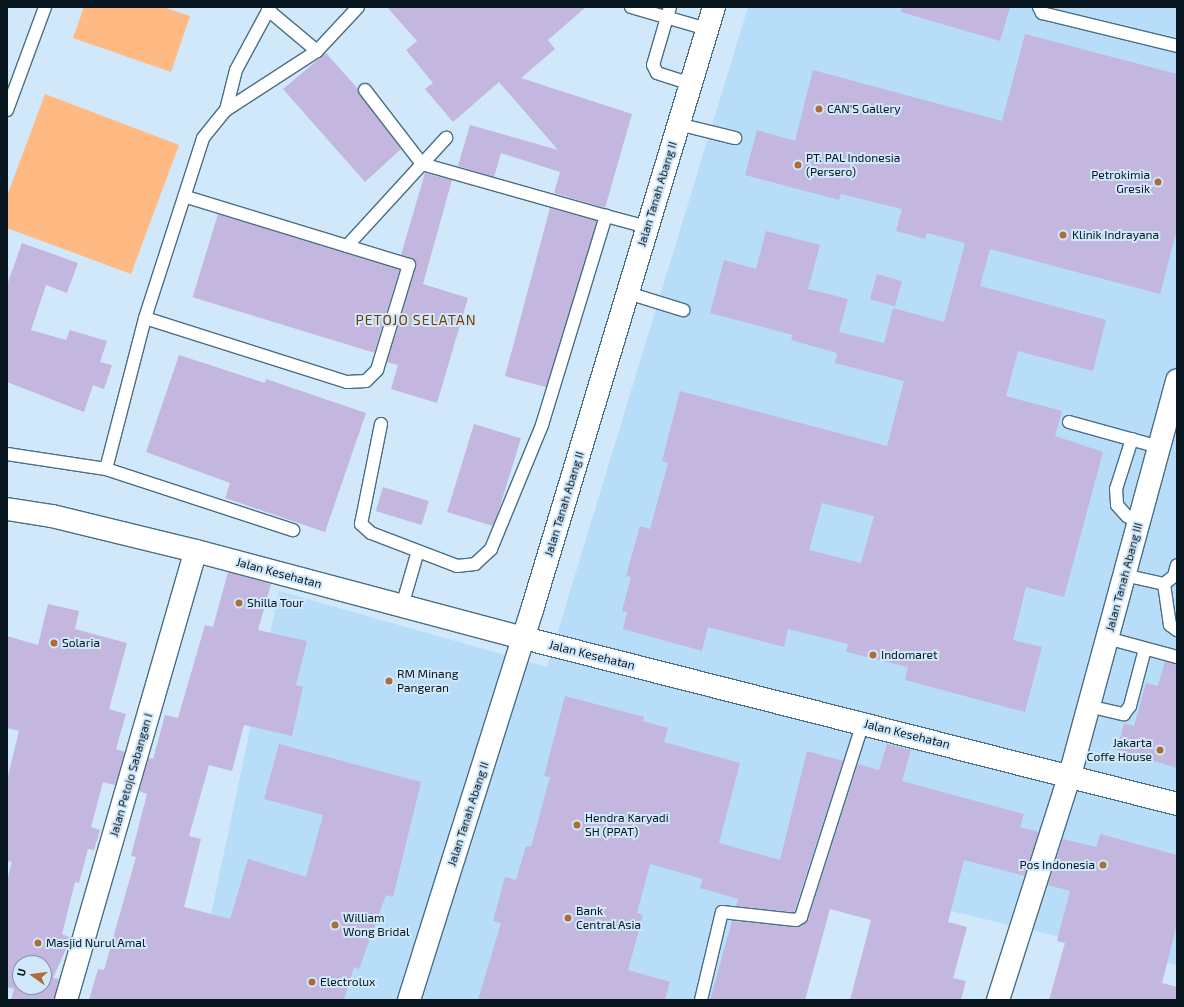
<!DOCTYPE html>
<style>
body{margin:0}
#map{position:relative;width:1184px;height:1007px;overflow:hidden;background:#d0e8f9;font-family:"Exo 2",sans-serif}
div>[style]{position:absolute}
.built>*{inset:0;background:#b7ddf8}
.green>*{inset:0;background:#ffb983}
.building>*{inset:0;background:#c3b7df;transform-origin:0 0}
.roads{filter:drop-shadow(1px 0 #496e86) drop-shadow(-1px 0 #496e86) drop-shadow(0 1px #496e86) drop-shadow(0 -1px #496e86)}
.lane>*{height:12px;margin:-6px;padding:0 6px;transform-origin:6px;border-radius:6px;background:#fff}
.street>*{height:22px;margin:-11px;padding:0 11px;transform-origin:11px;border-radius:11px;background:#fff}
.secondary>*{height:22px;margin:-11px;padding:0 11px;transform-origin:11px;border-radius:11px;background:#fff}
.dots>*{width:11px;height:11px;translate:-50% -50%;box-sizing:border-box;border:2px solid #d0e8f9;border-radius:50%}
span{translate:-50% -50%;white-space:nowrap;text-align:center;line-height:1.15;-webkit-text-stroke:4px #d0e8f9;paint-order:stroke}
.poi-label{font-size:12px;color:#081720}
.left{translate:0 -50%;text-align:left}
.right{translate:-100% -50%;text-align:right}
.street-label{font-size:12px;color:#081720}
.quarter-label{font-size:14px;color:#723b00;letter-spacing:1px}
.frame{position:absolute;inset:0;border:8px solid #081720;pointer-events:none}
.north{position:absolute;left:12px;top:955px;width:40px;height:40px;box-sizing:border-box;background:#d0e8f9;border:1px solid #8094a2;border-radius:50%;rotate:284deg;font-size:11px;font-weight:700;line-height:16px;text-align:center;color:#081720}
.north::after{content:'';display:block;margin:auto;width:14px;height:18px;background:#ad6d36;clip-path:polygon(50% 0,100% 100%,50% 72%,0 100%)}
</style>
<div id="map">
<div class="built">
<div style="clip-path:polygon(748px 7px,1177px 7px,1177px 965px,833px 883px,795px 1000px,193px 1000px,279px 591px,547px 667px)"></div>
</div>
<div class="green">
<div style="clip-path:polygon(84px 7px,163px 7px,190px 16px,171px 72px,73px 38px)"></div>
<div style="clip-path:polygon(45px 94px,179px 145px,131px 274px,7px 228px,7px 196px)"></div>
</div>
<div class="building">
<div style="clip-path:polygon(387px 7px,586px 7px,548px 40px,555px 49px,521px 78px,632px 114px,605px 208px,554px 193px,560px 172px,501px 153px,494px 177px,458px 166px,470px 125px,558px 150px,499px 82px,453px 122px,425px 89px,433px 83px,406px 50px,417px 41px)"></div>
<div style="clip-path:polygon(902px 7px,1010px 7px,1000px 41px,901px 12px)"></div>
<div style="clip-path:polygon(evenodd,1025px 34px,1177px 74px,1177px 229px,1160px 294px,990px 249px,980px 286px,1106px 320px,1093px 371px,1018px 351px,1006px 396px,1062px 411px,1055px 436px,1103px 452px,1064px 597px,1026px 587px,1013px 640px,1042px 647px,1025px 712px,905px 680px,908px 667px,846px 652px,848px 644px,788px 629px,784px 647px,708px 627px,702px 651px,623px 629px,627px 612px,622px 611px,631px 577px,626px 576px,640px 526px,650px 529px,668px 463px,662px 461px,680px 391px,887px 446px,904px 381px,835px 363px,837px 353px,791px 340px,793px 335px,710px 313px,724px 260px,756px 269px,766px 231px,820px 245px,808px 289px,848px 299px,839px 332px,884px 343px,893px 308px,944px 322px,965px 243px,927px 233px,925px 239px,896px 231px,902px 209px,841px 194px,839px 200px,745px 175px,757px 130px,795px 141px,813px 70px,1002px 121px,1025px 34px,822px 503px,874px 516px,861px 563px,809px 550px,822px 503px)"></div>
<div style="clip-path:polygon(326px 53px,358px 89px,401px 149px,365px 182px,283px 89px)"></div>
<div style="clip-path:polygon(425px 173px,452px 180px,423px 284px,468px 298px,437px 403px,391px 389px,398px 365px,387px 362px,416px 267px,414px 260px,401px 255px)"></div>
<div style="left:550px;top:208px;width:49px;height:174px;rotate:15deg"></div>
<div style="left:218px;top:214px;width:190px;height:87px;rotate:17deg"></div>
<div style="clip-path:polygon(22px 243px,78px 263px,67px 293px,46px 285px,31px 330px,66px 340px,70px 330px,107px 341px,100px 362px,112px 365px,104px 389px,93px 385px,84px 412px,7px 382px,7px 285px)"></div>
<div style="left:877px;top:274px;width:26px;height:26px;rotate:16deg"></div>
<div style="clip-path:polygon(179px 355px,265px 383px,266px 379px,366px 413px,325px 532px,225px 498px,230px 483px,146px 452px)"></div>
<div style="left:474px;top:424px;width:49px;height:92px;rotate:17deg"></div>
<div style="left:383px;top:487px;width:48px;height:25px;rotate:17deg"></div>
<div style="clip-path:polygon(228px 572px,271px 584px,258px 630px,307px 641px,296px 685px,303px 687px,292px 736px,244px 725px,232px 771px,209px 765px,189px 836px,201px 839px,184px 907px,230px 919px,248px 859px,306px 877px,323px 815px,264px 799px,279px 744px,421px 782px,393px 897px,386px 895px,359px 969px,354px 967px,344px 1000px,89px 1000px,98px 969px,104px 970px,136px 857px,131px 856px,147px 794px,139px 791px,149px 758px,153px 759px,165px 715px,178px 718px,205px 625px,213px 627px)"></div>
<div style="clip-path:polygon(evenodd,48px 604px,79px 611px,75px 629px,127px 643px,109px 709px,126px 714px,116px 749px,125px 752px,115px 785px,103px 782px,91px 827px,100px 830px,94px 850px,88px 849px,79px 883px,75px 882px,62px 934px,71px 938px,53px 978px,59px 979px,54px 1000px,11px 1000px,14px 989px,7px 987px,7px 881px,12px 862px,7px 861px,7px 780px,19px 731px,7px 728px,7px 636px,38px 645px,48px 604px,20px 963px,44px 963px,44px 987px,20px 987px,20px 963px)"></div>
<div style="clip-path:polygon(1165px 661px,1177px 664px,1177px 768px,1117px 750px,1124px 723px,1134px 726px,1146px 683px,1158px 686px)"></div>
<div style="clip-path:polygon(565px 696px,644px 717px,643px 721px,668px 728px,664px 742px,740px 763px,719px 843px,780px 860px,807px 751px,843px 761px,794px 912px,736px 906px,738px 899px,700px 888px,703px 879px,650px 864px,637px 913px,643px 915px,628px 970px,670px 982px,665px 1000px,478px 1000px,501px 923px,493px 921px,505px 877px,516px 880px,526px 846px,531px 847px,550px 777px,544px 776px)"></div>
<div style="clip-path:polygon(887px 744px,911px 750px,902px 781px,1024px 814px,1020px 827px,1039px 832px,1025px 876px,964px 860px,948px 922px,967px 927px,953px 978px,966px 981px,961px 1000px,850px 1000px,871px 920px,830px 909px,805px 1000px,710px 1000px,732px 921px,795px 927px,808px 920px,858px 764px,879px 770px)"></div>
<div style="clip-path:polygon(1100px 834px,1177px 855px,1177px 924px,1162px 983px,1177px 987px,1177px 1000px,1049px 1000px,1065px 943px,1057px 941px,1070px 891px,1048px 885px,1063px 839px,1096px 847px)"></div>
</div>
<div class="roads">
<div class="lane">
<div style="left:631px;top:7px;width:79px;rotate:16.1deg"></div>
<div style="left:670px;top:7px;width:60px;rotate:106.3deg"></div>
<div style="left:653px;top:65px;width:9px;rotate:63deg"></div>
<div style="left:657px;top:73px;width:35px;rotate:18deg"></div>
<div style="left:1039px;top:7px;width:7px;rotate:63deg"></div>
<div style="left:1042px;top:13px;width:139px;rotate:13.7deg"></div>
<div style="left:268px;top:10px;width:64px;rotate:39.9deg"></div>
<div style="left:365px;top:90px;width:93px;rotate:52.4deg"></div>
<div style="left:422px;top:164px;width:191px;rotate:15.8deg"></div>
<div style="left:7px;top:110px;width:110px;rotate:-69.7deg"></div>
<div style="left:226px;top:110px;width:41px;rotate:-76deg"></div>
<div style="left:236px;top:70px;width:72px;rotate:-61.6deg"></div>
<div style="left:678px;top:124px;width:59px;rotate:13.8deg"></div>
<div style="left:347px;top:246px;width:147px;rotate:-47.5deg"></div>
<div style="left:628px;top:293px;width:58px;rotate:17.2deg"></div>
<div style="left:145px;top:318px;width:212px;rotate:17.6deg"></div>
<div style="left:347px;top:382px;width:19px;rotate:-3deg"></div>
<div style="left:366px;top:381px;width:16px;rotate:-45deg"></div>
<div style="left:377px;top:370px;width:110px;rotate:-73.1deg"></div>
<div style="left:409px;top:265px;width:233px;rotate:-163deg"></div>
<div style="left:1069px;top:422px;width:93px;rotate:15.5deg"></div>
<div style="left:381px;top:424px;width:102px;rotate:101.3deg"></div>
<div style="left:361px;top:524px;width:13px;rotate:42deg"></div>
<div style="left:371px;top:533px;width:92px;rotate:21deg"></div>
<div style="left:457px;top:566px;width:18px;rotate:-6deg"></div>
<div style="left:475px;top:564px;width:22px;rotate:-43deg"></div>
<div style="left:491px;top:549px;width:134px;rotate:-67.6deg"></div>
<div style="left:542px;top:425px;width:219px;rotate:-73deg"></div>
<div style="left:606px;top:216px;width:42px;rotate:15deg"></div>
<div style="left:1132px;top:439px;width:52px;rotate:107.7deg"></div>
<div style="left:1116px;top:489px;width:16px;rotate:86deg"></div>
<div style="left:1117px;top:505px;width:15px;rotate:48deg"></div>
<div style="left:1127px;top:516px;width:13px;rotate:32deg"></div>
<div style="left:7px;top:454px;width:100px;rotate:8.6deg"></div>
<div style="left:106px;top:469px;width:197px;rotate:18.1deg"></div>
<div style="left:106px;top:469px;width:156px;rotate:-75.5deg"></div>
<div style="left:145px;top:318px;width:189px;rotate:-72.1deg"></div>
<div style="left:203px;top:138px;width:36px;rotate:-51deg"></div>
<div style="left:226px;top:110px;width:108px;rotate:-33deg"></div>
<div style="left:317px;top:51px;width:60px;rotate:-47deg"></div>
<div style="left:1124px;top:575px;width:41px;rotate:12.7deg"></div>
<div style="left:1164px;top:584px;width:13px;rotate:-39deg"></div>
<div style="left:1174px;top:576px;width:11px;rotate:-75deg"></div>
<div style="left:1164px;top:584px;width:41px;rotate:81.7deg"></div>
<div style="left:1170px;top:625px;width:9px;rotate:36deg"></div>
<div style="left:402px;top:606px;width:57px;rotate:-73.8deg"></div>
<div style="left:1107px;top:638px;width:73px;rotate:15.2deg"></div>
<div style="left:1088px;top:706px;width:37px;rotate:13deg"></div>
<div style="left:1124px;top:714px;width:10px;rotate:-53deg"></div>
<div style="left:1130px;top:706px;width:59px;rotate:-75.3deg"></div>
<div style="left:701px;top:1000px;width:90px;rotate:-76.6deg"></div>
<div style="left:722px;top:912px;width:74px;rotate:6.2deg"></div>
<div style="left:796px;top:920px;width:6px;rotate:-31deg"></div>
<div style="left:801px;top:917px;width:204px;rotate:-72.3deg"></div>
</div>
<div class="street">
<div style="left:524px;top:638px;width:674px;rotate:14.26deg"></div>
<div style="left:66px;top:1000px;width:467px;rotate:-73.9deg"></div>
<div style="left:998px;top:1000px;width:236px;rotate:-72.3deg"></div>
<div style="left:1070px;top:775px;width:409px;rotate:-74.8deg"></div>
</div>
<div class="secondary">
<div style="left:7px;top:509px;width:46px;rotate:8.8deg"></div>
<div style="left:52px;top:516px;width:148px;rotate:13.7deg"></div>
<div style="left:196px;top:551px;width:339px;rotate:14.9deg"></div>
<div style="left:409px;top:1000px;width:409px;rotate:-72.5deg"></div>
<div style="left:532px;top:610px;width:630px;rotate:-73.2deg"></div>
</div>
</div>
<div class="dots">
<div style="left:819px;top:109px;background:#ad6d36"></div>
<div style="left:798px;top:165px;background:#ad6d36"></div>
<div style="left:1158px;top:182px;background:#ad6d36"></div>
<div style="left:1063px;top:235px;background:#ad6d36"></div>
<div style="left:239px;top:603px;background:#ad6d36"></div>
<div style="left:54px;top:643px;background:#ad6d36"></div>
<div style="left:873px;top:655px;background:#ad6d36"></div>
<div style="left:389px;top:681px;background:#ad6d36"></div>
<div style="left:1160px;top:750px;background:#ad6d36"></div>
<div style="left:577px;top:825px;background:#ad6d36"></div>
<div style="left:1103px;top:865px;background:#ad6d36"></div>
<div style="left:568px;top:918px;background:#ad6d36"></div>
<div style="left:335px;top:925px;background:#ad6d36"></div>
<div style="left:38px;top:943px;background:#ad6d36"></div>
<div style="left:312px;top:982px;background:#ad6d36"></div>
</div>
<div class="poi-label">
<span class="left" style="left:827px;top:109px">CAN'S Gallery</span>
<span class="left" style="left:806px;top:165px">PT. PAL Indonesia<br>(Persero)</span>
<span class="right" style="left:1150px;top:182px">Petrokimia<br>Gresik</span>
<span class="left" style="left:1072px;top:235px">Klinik Indrayana</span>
<span class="left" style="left:247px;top:603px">Shilla Tour</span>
<span class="left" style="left:62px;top:643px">Solaria</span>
<span class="left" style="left:881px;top:655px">Indomaret</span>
<span class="left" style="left:397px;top:681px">RM Minang<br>Pangeran</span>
<span class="right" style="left:1152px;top:750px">Jakarta<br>Coffe House</span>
<span class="left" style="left:585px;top:825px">Hendra Karyadi<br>SH (PPAT)</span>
<span class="right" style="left:1095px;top:865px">Pos Indonesia</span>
<span class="left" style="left:576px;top:918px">Bank<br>Central Asia</span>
<span class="left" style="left:343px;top:925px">William<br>Wong Bridal</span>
<span class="left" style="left:46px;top:943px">Masjid Nurul Amal</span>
<span class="left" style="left:320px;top:982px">Electrolux</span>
</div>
<div class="street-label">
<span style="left:657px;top:194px;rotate:-73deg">Jalan Tanah Abang II</span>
<span style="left:564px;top:504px;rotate:-73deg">Jalan Tanah Abang II</span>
<span style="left:279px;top:573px;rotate:15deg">Jalan Kesehatan</span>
<span style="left:1124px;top:577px;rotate:-75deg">Jalan Tanah Abang III</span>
<span style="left:592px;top:655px;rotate:14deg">Jalan Kesehatan</span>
<span style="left:907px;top:734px;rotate:14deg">Jalan Kesehatan</span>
<span style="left:131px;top:775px;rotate:-74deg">Jalan Petojo Sabangan I</span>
<span style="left:468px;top:814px;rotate:-72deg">Jalan Tanah Abang II</span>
</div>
<div class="quarter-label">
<span style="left:416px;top:320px">PETOJO SELATAN</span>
</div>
<div class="frame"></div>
<div class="north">U</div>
</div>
